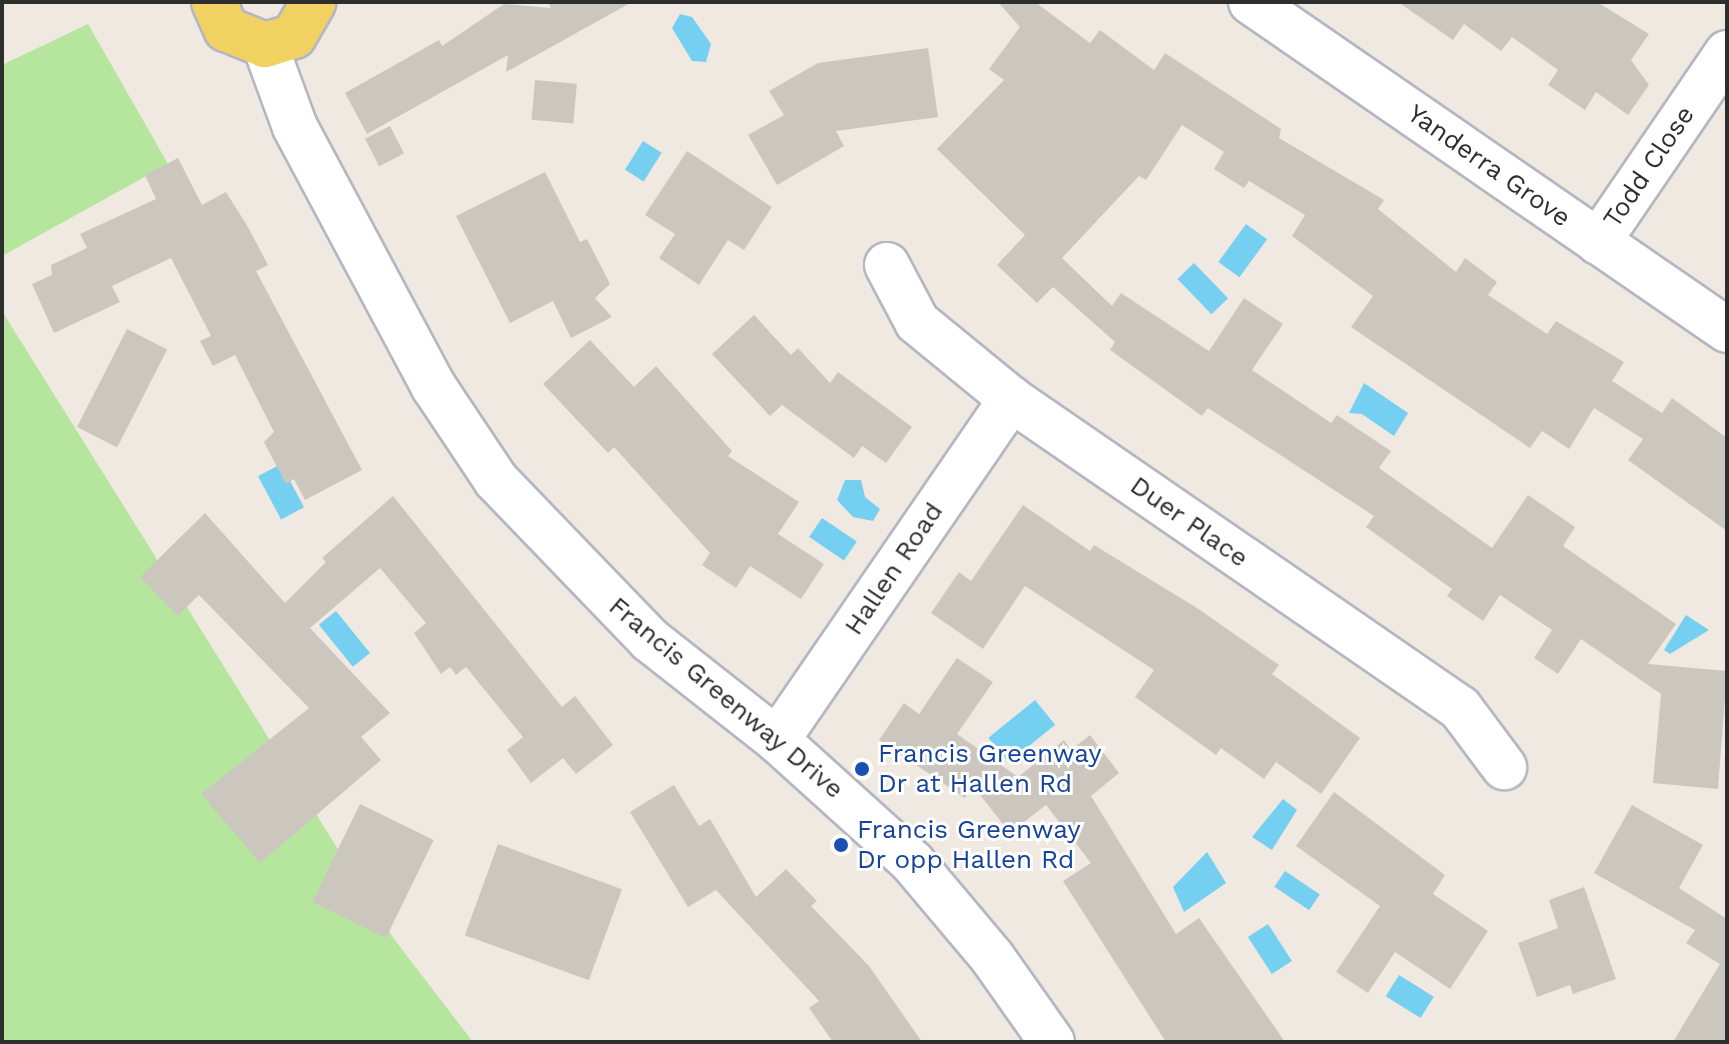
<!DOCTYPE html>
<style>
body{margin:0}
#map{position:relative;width:1729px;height:1044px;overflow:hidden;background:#efe9e1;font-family:"Work Sans",sans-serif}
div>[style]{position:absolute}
.green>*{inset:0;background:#b6e59e}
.water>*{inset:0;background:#75cff0;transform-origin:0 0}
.building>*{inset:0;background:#cbc7bf;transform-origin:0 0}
.roads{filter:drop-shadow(2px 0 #b4b7c1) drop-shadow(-2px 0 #b4b7c1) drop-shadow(0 2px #b4b7c1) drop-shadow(0 -2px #b4b7c1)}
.minor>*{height:44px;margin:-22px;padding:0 22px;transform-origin:22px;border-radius:22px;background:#fff}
.major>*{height:44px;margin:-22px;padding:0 22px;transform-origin:22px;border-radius:22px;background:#f2d163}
.dots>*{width:22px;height:22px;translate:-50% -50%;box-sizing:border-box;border:4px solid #fff;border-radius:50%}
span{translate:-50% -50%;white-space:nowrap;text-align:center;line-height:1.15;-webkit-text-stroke:6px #fff;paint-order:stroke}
.street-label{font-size:26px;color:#2e2e2e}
.transit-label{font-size:26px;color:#164399}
.left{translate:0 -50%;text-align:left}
.frame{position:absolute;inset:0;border:4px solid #2e2e2e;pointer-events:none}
</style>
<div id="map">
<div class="green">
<div style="clip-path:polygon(88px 24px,168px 164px,2px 256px,2px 65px)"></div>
<div style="clip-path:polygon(2px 311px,394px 939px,473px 1042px,2px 1042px)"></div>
</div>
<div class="water">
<div style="clip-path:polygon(680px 14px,692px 17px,711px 44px,706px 62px,692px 61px,672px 28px)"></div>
<div style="left:643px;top:141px;width:22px;height:34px;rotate:32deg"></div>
<div style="left:1246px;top:224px;width:26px;height:47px;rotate:36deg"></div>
<div style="left:1194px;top:263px;width:49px;height:23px;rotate:46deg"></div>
<div style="clip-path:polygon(1364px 383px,1408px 413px,1394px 436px,1362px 414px,1349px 413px)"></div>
<div style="left:281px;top:464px;width:49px;height:26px;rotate:62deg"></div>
<div style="clip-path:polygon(845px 480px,861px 480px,865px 497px,880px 509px,873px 521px,853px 517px,837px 500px)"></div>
<div style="left:822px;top:518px;width:42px;height:23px;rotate:34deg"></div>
<div style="left:336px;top:611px;width:54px;height:22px;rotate:51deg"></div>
<div style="clip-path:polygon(1686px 615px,1709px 630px,1670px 654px,1664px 650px)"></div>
<div style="left:1035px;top:700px;width:32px;height:60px;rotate:51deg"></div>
<div style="clip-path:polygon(1283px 799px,1297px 810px,1272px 850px,1252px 837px)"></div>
<div style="clip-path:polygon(1207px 852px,1226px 883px,1184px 912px,1173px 887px)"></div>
<div style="left:1285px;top:871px;width:42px;height:19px;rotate:34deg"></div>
<div style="left:1268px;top:924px;width:44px;height:24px;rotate:57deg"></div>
<div style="left:1399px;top:975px;width:41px;height:25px;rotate:32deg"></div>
</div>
<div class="building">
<div style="clip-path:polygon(548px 2px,632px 2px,506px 72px,508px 55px,367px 134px,345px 93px,439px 40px,442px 46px,504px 4px,551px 8px)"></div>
<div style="clip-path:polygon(998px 2px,1035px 2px,1090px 43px,1100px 30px,1154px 70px,1165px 53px,1281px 129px,1279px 138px,1384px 200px,1378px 209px,1456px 272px,1465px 258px,1497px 282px,1488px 295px,1547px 334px,1556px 321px,1624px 362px,1612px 381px,1662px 413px,1672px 398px,1727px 438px,1727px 531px,1628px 460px,1643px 439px,1594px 408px,1569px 449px,1542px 431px,1530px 448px,1351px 327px,1373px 296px,1292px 236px,1305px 215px,1249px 181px,1244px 188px,1214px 169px,1224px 152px,1182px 125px,1146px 180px,1139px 176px,1062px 258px,1112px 306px,1121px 293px,1209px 351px,1244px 298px,1283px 324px,1252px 370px,1331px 423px,1337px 415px,1391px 451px,1379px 468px,1492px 548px,1528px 495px,1575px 527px,1563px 546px,1676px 624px,1648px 664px,1727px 671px,1718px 789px,1653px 783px,1661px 694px,1581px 639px,1558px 674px,1534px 658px,1552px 630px,1500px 595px,1483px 621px,1447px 596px,1452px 589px,1366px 527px,1374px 516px,1208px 408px,1202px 416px,1110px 350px,1115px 342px,1053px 287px,1037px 303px,997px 265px,1025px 235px,937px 149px,1004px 80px,989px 69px,1020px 27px)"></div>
<div style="clip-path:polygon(1398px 2px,1597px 2px,1649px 34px,1631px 60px,1649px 85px,1628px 115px,1596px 92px,1585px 110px,1548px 85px,1558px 70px,1512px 37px,1501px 51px,1464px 24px,1453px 40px)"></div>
<div style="clip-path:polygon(928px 48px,938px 117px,836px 131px,844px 146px,777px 185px,748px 135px,784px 115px,769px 91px,818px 63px)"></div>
<div style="left:535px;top:80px;width:42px;height:40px;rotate:5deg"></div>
<div style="left:390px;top:126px;width:31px;height:28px;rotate:63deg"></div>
<div style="clip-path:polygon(687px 151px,772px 207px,744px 250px,728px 240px,699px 285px,659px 258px,675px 234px,645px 215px)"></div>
<div style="clip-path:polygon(178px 158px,202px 205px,226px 192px,248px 227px,268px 265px,256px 271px,362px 470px,305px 500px,294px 479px,286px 484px,264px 442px,274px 432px,235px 355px,213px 366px,200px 341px,211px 336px,171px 258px,112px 286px,120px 302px,54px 333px,32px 284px,52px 275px,51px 265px,87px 248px,80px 234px,156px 199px,145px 175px)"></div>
<div style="clip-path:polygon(545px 172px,580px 242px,587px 239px,610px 284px,595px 298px,612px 317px,571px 338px,553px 301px,510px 323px,456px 216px)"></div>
<div style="clip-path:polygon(754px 315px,791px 355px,798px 348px,830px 383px,838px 372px,912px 427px,886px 463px,862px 446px,854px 458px,782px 405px,770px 416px,712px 354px)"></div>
<div style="left:127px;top:329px;width:45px;height:110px;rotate:27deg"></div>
<div style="clip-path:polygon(590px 340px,634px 387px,656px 366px,732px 451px,728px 456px,799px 502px,778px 534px,824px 564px,801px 599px,750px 566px,736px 588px,702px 565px,710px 553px,614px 447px,608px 453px,543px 384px)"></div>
<div style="clip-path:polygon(393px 496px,562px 707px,575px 696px,613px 745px,576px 774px,563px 758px,531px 783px,507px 750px,523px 737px,466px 667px,456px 675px,450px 667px,441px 674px,414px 633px,426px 623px,380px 568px,310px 628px,390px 713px,361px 737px,381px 760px,260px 863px,201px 794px,309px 708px,199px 595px,178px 616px,140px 577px,205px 513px,285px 603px,326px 562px,322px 558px)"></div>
<div style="clip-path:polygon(1023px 505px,1090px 551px,1094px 545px,1197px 608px,1279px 665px,1272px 674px,1360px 738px,1321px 794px,1276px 762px,1264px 779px,1221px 748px,1216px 755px,1135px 697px,1154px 670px,1025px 586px,983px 649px,931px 613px,959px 572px,971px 581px)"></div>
<div style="clip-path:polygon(957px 658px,993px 682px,957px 734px,1018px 777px,1064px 740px,1071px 750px,1090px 735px,1119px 773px,1091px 796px,1176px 934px,1199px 918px,1285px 1042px,1166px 1042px,1063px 881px,1091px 863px,1046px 805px,1010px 833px,973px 786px,965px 798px,879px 740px,904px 703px,919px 714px)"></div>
<div style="clip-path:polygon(674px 785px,699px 826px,710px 819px,756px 897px,786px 869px,817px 901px,811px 906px,869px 966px,922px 1042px,833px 1042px,809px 1008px,819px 1001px,716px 890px,688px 907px,630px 812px)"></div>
<div style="clip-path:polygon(1334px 792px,1445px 875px,1433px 894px,1488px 931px,1450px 989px,1395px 952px,1368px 993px,1336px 972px,1380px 906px,1296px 846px)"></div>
<div style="left:360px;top:804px;width:82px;height:109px;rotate:26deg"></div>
<div style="clip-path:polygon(1632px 805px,1703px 845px,1679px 888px,1727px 919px,1727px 1042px,1673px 1042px,1720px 964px,1686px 943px,1695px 930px,1594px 873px)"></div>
<div style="left:498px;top:844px;width:132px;height:97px;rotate:20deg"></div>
<div style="clip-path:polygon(1584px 887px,1616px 979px,1573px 994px,1570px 985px,1537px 997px,1518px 943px,1558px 928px,1549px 900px)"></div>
</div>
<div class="roads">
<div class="minor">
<div style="left:1251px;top:2px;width:578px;rotate:34.57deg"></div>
<div style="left:265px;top:45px;width:87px;rotate:69.9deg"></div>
<div style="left:295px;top:127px;width:295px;rotate:61.9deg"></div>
<div style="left:434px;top:387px;width:112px;rotate:56.3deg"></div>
<div style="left:496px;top:480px;width:222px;rotate:46.1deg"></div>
<div style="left:650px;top:640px;width:162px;rotate:38.2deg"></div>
<div style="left:777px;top:740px;width:182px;rotate:42.1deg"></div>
<div style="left:912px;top:862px;width:124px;rotate:49.9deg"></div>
<div style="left:992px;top:957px;width:104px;rotate:54.8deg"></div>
<div style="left:1598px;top:242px;width:229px;rotate:-55.7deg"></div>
<div style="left:887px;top:265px;width:64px;rotate:62.2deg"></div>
<div style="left:917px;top:322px;width:122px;rotate:39.3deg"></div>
<div style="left:1011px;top:399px;width:545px;rotate:34.54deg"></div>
<div style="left:1460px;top:708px;width:74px;rotate:53.3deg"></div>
<div style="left:777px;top:740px;width:414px;rotate:-55.5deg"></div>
</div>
<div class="major">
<div style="left:214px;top:2px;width:30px;rotate:66deg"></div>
<div style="left:226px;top:29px;width:42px;rotate:22.3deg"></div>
<div style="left:265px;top:45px;width:30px;rotate:-17deg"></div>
<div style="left:294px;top:36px;width:39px;rotate:-60deg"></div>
</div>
</div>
<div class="dots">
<div style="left:862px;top:769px;background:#1a4fb4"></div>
<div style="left:841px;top:845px;background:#1a4fb4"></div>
</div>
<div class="street-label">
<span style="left:1489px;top:166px;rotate:35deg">Yanderra Grove</span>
<span style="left:1649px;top:167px;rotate:-56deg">Todd Close</span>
<span style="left:1189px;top:522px;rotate:35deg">Duer Place</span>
<span style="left:894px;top:569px;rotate:-56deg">Hallen Road</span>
<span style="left:726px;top:698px;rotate:40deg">Francis Greenway Drive</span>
</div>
<div class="transit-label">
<span class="left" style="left:878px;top:769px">Francis Greenway<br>Dr at Hallen Rd</span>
<span class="left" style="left:857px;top:845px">Francis Greenway<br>Dr opp Hallen Rd</span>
</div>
<div class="frame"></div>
</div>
